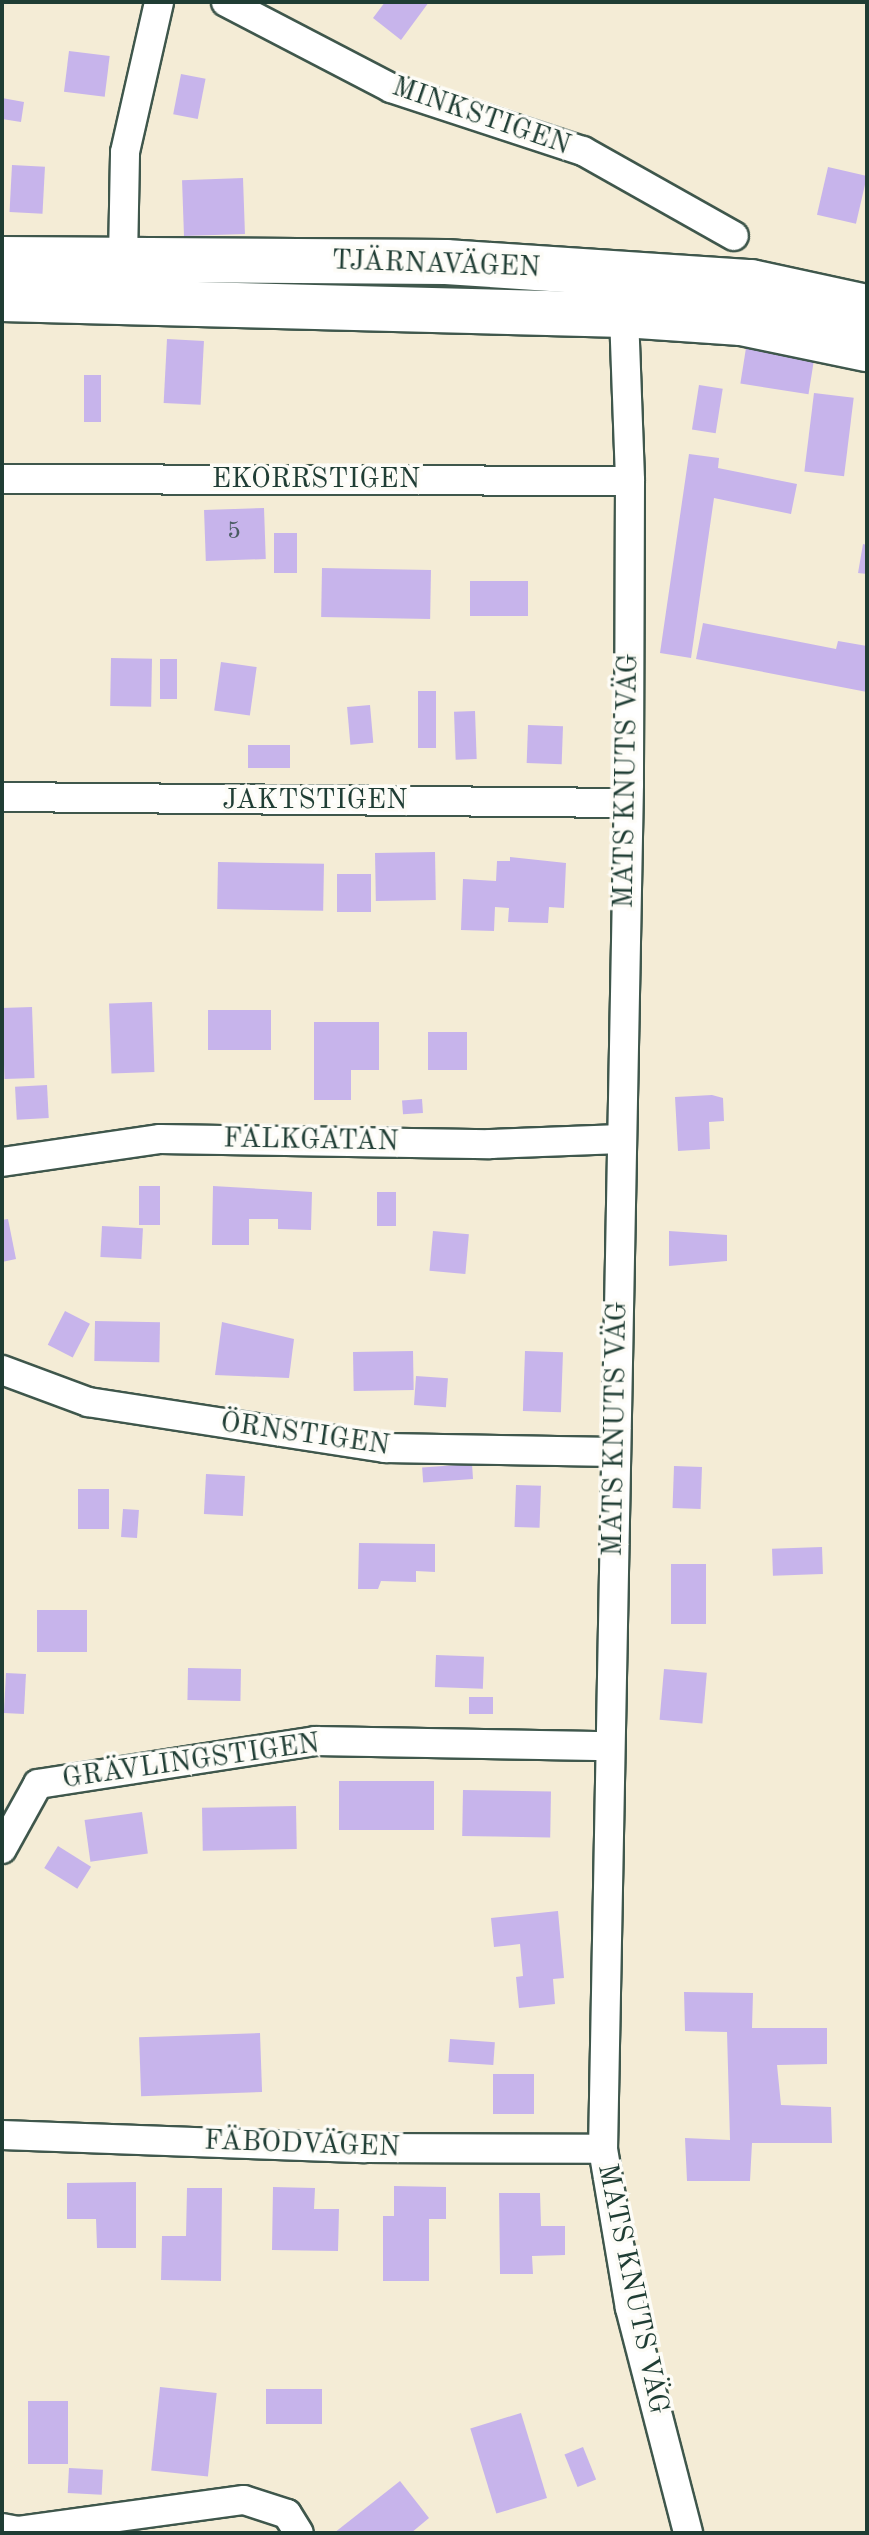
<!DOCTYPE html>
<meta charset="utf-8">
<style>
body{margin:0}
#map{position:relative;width:869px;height:2535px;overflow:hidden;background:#f4ecd6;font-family:"Old Standard TT",serif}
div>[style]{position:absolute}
.building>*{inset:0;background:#c7b4eb;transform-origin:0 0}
.roads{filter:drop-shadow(2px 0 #3f574c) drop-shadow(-2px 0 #3f574c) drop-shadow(0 2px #3f574c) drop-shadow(0 -2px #3f574c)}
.street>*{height:28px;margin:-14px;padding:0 14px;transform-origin:14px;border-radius:14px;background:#fff}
.highway>*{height:44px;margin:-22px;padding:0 22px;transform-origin:22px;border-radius:22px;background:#fff}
span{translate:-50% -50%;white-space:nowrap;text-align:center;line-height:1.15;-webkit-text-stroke:7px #fdfcf7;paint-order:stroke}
.number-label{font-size:24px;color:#495b62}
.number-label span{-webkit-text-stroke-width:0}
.street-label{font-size:28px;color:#1f3d34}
.frame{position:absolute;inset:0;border:4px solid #1f3d34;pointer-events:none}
</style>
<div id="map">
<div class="building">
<div style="clip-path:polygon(385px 2px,429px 2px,401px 40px,373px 18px)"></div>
<div style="left:69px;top:51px;width:41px;height:41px;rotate:7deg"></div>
<div style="left:181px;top:74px;width:25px;height:41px;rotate:11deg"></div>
<div style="clip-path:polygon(2px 98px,24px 102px,21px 122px,2px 119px)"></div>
<div style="left:12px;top:165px;width:33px;height:47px;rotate:3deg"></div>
<div style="left:828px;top:167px;width:40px;height:49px;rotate:13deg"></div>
<div style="left:243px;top:178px;width:56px;height:61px;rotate:88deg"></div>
<div style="left:167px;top:339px;width:37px;height:64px;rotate:3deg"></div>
<div style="left:746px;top:348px;width:69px;height:36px;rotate:9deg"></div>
<div style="left:84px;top:375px;width:17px;height:47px"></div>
<div style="left:699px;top:385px;width:24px;height:45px;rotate:9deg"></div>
<div style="left:814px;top:393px;width:40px;height:79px;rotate:7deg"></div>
<div style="clip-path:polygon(689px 454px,719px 458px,718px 468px,797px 484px,791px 514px,714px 498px,691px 658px,660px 653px)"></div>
<div style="left:264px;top:508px;width:51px;height:60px;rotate:88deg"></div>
<div style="left:274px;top:533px;width:23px;height:40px"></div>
<div style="clip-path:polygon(863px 544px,867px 545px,867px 574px,858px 573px)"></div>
<div style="left:322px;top:568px;width:109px;height:49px;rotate:1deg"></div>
<div style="left:528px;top:581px;width:35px;height:58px;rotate:90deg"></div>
<div style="clip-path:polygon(703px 623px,836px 649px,838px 641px,867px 646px,867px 692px,696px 659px)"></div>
<div style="left:111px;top:658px;width:41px;height:48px;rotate:1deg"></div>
<div style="left:160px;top:659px;width:17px;height:40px"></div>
<div style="left:221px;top:662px;width:36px;height:49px;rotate:8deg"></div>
<div style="left:418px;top:691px;width:18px;height:57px"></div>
<div style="left:370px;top:705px;width:38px;height:23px;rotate:85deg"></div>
<div style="left:475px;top:711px;width:48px;height:21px;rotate:88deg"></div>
<div style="left:528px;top:725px;width:35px;height:38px;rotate:2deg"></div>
<div style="left:290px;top:745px;width:23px;height:42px;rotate:90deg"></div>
<div style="left:435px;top:852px;width:48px;height:60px;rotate:89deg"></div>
<div style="clip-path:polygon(510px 857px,566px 863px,564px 908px,549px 907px,548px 923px,508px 922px,509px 908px,495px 907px,494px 931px,461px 930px,463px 879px,496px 881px,497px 861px,510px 861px)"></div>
<div style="left:218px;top:862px;width:106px;height:47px;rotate:1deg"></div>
<div style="left:337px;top:874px;width:34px;height:38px"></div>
<div style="left:152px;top:1002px;width:70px;height:43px;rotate:88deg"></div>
<div style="left:32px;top:1007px;width:71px;height:30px;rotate:88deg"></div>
<div style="left:208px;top:1010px;width:63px;height:40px"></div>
<div style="clip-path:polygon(314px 1022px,379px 1022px,379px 1070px,351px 1070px,351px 1100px,314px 1100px)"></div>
<div style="left:428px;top:1032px;width:39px;height:38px"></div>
<div style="left:47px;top:1085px;width:33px;height:32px;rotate:87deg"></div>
<div style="clip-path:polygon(712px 1095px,723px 1098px,724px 1121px,709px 1122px,710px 1149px,678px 1151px,675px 1097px)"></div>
<div style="left:422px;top:1099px;width:14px;height:20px;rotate:86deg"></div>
<div style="left:139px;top:1186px;width:21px;height:39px"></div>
<div style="clip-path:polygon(213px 1186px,312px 1192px,311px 1230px,278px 1229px,278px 1219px,249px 1219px,249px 1245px,212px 1245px)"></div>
<div style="left:377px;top:1192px;width:19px;height:34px"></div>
<div style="clip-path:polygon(8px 1219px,16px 1259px,2px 1262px,2px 1220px)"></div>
<div style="left:102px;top:1226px;width:41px;height:31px;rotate:3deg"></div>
<div style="left:433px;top:1231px;width:36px;height:40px;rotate:5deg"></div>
<div style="clip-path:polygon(669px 1231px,727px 1235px,727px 1261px,669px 1266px)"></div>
<div style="left:65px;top:1311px;width:28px;height:38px;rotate:27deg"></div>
<div style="left:95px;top:1321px;width:65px;height:40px;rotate:1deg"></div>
<div style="clip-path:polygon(222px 1322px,294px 1339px,289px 1378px,215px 1375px)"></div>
<div style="left:413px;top:1351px;width:39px;height:60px;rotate:89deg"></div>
<div style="left:525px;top:1351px;width:38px;height:60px;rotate:2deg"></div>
<div style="left:416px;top:1376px;width:32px;height:29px;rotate:4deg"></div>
<div style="left:472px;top:1464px;width:15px;height:50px;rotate:86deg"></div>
<div style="left:674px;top:1466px;width:28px;height:42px;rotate:2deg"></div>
<div style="left:206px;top:1474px;width:39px;height:40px;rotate:3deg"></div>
<div style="left:516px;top:1485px;width:25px;height:42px;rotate:2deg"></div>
<div style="left:109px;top:1489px;width:40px;height:31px;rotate:90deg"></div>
<div style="left:123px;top:1509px;width:16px;height:28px;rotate:4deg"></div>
<div style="clip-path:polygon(359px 1543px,435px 1544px,435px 1572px,416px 1571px,416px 1582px,381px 1581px,378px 1589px,358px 1589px)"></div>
<div style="left:822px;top:1547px;width:27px;height:50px;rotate:88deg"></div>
<div style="left:671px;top:1564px;width:35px;height:60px"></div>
<div style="left:37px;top:1610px;width:50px;height:42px"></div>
<div style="left:436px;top:1655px;width:48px;height:32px;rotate:2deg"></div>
<div style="left:188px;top:1668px;width:53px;height:32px;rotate:1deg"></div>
<div style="left:664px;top:1669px;width:43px;height:51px;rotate:5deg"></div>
<div style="left:6px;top:1673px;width:20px;height:40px;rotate:3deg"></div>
<div style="left:469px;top:1697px;width:24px;height:17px"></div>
<div style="left:339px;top:1781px;width:95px;height:49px"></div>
<div style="left:463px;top:1790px;width:88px;height:46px;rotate:1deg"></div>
<div style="left:296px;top:1806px;width:43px;height:94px;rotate:89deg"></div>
<div style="left:142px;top:1812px;width:42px;height:58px;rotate:82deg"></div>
<div style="left:58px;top:1846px;width:39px;height:26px;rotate:32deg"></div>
<div style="clip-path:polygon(558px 1911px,564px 1978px,553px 1979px,555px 2004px,519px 2008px,516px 1977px,523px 1976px,520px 1944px,494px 1947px,491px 1918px)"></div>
<div style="clip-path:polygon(684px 1992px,753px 1993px,752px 2028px,827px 2028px,827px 2064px,777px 2065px,781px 2105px,831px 2107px,832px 2143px,752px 2143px,750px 2181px,687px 2181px,685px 2138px,730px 2140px,727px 2032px,685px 2031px)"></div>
<div style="left:260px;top:2033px;width:59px;height:121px;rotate:88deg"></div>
<div style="left:450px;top:2039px;width:45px;height:23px;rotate:4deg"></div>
<div style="left:534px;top:2074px;width:40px;height:41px;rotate:90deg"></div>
<div style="clip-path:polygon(136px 2182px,136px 2248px,97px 2248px,96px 2219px,67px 2219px,67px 2183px)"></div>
<div style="clip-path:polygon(394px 2186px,446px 2187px,446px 2219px,429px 2219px,429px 2281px,383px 2281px,383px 2216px,394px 2216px)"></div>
<div style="clip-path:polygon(273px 2187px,315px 2188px,314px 2209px,339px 2209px,338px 2251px,272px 2250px)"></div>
<div style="clip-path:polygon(187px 2188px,222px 2188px,221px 2281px,161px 2280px,162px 2236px,186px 2236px)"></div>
<div style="clip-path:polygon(499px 2193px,540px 2193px,541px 2226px,565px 2226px,565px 2255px,532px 2256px,533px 2274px,500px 2274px)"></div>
<div style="left:160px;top:2387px;width:57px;height:84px;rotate:6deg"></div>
<div style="left:266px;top:2389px;width:56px;height:35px"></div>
<div style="left:28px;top:2401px;width:40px;height:63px"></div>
<div style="left:521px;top:2413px;width:89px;height:53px;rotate:73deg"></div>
<div style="left:583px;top:2447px;width:35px;height:20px;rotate:68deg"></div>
<div style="left:69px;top:2468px;width:34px;height:25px;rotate:3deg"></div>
<div style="clip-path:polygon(400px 2481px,429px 2518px,411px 2533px,334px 2533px)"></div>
</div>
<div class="roads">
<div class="street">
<div style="left:226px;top:2px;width:186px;rotate:27.5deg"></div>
<div style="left:391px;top:88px;width:202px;rotate:18.2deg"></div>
<div style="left:583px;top:151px;width:173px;rotate:29.4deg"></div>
<div style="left:123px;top:259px;width:107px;rotate:-88.9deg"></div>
<div style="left:125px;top:152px;width:154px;rotate:-77.2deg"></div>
<div style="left:624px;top:315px;width:166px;rotate:87.9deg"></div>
<div style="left:630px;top:481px;width:303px;rotate:90.2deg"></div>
<div style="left:629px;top:784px;width:1365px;rotate:91.09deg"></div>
<div style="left:603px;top:2149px;width:161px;rotate:80.4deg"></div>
<div style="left:630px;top:2308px;width:232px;rotate:75.5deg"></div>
<div style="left:2px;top:479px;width:628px;rotate:0.18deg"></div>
<div style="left:2px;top:797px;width:625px;rotate:0.55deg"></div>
<div style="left:2px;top:1162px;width:160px;rotate:-8.3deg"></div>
<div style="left:160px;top:1139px;width:330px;rotate:0.9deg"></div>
<div style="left:490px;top:1144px;width:131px;rotate:-2.2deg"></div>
<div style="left:2px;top:1370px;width:92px;rotate:20.4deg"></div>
<div style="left:88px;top:1402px;width:301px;rotate:8.8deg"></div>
<div style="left:385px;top:1448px;width:230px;rotate:1deg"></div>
<div style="left:2px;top:1849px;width:74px;rotate:-61deg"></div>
<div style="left:38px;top:1784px;width:280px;rotate:-8.8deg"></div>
<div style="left:315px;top:1741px;width:295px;rotate:1deg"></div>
<div style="left:2px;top:2135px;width:363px;rotate:2.1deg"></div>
<div style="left:365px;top:2148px;width:238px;rotate:0.2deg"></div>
<div style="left:2px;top:2528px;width:15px;rotate:11deg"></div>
<div style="left:17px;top:2531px;width:229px;rotate:-7.8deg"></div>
<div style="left:244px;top:2500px;width:45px;rotate:18deg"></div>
<div style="left:287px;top:2514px;width:22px;rotate:58deg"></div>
</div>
<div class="highway">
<div style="left:2px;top:259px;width:444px;rotate:0.4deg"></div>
<div style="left:446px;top:262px;width:306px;rotate:3.8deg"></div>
<div style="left:751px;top:282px;width:119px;rotate:12.2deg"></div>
<div style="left:2px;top:299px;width:622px;rotate:1.47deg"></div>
<div style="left:624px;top:315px;width:117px;rotate:3.9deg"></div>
<div style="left:741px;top:323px;width:129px;rotate:11.7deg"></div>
</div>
</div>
<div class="number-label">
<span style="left:234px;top:533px">5</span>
</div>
<div class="street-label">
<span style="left:481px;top:117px;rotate:19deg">MINKSTIGEN</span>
<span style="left:436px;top:265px;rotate:2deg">TJÄRNAVÄGEN</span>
<span style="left:316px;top:480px">EKORRSTIGEN</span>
<span style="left:627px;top:781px;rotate:-89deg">MATS KNUTS VÄG</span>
<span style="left:315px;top:801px">JAKTSTIGEN</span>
<span style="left:311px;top:1141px;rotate:1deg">FALKGATAN</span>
<span style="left:616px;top:1429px;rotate:-89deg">MATS KNUTS VÄG</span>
<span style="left:305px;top:1435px;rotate:8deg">ÖRNSTIGEN</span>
<span style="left:191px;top:1762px;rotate:-8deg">GRÄVLINGSTIGEN</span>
<span style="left:302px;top:2145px;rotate:2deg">FÄBODVÄGEN</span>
<span style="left:632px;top:2289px;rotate:78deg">MATS KNUTS VÄG</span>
</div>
<div class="frame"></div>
</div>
